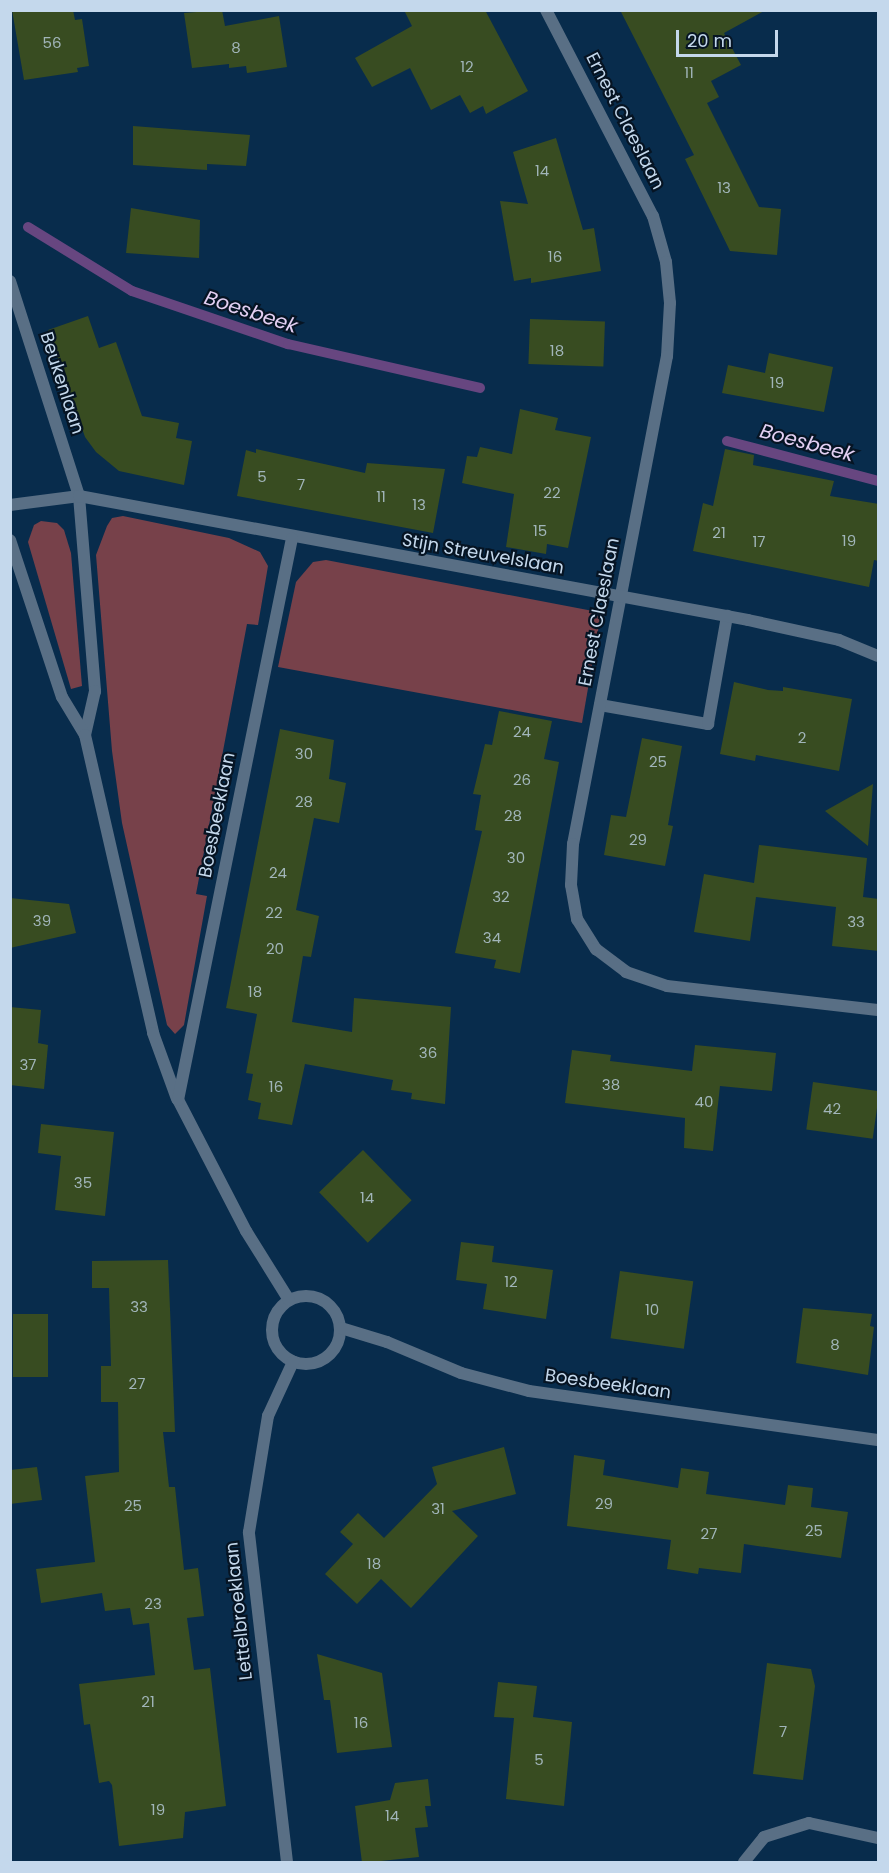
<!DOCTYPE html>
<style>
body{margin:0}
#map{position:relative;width:889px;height:1873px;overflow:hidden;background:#082c4c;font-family:Poppins,sans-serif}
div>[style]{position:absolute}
.green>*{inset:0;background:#77414a}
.stream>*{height:10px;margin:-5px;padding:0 5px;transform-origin:5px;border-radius:5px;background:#674680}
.building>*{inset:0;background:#384c21;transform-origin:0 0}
.lane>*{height:12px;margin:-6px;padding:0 6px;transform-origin:6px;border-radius:6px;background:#596f85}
.street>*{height:12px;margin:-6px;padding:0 6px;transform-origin:6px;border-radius:6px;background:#596f85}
.street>.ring{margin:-6px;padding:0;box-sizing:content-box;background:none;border:12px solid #596f85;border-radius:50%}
span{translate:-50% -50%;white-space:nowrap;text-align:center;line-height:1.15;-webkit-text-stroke:4.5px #061423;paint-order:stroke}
.number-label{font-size:15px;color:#a1b5b9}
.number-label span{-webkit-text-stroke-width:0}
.street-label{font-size:18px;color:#c4d8ec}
.water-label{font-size:20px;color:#e3d0f3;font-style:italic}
.frame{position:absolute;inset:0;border:12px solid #c4d8ec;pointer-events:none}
.scale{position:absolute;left:676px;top:30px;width:102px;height:27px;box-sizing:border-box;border:3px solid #c4d8ec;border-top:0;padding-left:8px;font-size:18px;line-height:21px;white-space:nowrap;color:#c4d8ec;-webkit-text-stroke:4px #061423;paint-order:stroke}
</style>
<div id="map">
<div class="green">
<div style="clip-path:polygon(123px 516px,229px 538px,260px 552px,268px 566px,258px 625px,247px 624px,196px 894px,207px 896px,184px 1025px,175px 1034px,167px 1025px,122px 823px,112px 751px,96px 555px,107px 526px,112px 518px)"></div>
<div style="clip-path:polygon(41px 521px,57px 523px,64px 530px,71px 553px,82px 686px,71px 689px,28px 542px,34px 525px)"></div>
<div style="clip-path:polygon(326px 560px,593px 611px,600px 619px,582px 723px,278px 667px,296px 582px,313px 562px)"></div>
</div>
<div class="stream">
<div style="left:28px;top:227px;width:122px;rotate:31.6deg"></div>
<div style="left:132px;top:291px;width:165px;rotate:18.8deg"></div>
<div style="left:288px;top:344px;width:197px;rotate:12.9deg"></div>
<div style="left:727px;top:441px;width:156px;rotate:14.8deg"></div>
</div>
<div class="building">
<div style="clip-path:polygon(12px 10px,73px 10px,75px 20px,82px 19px,89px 66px,77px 68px,78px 72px,24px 80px)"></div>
<div style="clip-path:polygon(222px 10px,225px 26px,279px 16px,287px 67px,247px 73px,246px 66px,229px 68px,229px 64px,192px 68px,184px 13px)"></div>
<div style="clip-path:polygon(404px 10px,485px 10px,528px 91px,486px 114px,483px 106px,470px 113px,460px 95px,431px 110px,410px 68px,372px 87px,355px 58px,412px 26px)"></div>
<div style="clip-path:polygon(620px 10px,766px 10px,724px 33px,741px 65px,711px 81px,719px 97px,707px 103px,759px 207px,781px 209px,777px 255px,730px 251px,685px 159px,694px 155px)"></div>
<div style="clip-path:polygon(133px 126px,250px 135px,246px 166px,207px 164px,207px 170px,133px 165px)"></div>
<div style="clip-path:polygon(556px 138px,583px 230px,594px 228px,601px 271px,531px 283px,531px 278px,514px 281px,500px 201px,528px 204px,513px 152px)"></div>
<div style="clip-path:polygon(131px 208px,200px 220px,199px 258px,126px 253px)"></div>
<div style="clip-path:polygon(88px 316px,99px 348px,116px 342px,142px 416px,179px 423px,176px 438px,192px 441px,184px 485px,119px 471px,96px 452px,85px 437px,48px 330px)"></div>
<div style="left:530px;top:319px;width:75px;height:45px;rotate:2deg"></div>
<div style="clip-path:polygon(769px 353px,833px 367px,824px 412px,722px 393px,728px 365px,765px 373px)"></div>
<div style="clip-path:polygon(520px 409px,558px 418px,555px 430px,591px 437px,568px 548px,547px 544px,546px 554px,506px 547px,514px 494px,462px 483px,467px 456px,477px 457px,480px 447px,512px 454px)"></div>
<div style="clip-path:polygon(256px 449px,365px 473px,367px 463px,445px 469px,433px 533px,237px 496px,246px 450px,256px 453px)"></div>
<div style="clip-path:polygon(725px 449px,754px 455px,753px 465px,834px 481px,830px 496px,879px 504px,879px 561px,874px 560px,869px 587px,693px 551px,703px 503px,713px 506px)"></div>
<div style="clip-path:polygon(734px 682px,768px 690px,783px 691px,783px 687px,852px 699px,839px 771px,756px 755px,755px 761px,720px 754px)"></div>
<div style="clip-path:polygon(499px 711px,552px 721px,544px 759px,559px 762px,520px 973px,494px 968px,496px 960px,455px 953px,482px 831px,475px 830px,481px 795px,473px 794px,485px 744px,492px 745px)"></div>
<div style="clip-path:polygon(280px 729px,334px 740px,329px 779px,346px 783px,339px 823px,314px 818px,296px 910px,319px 916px,311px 957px,303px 956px,292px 1022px,352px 1032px,354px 998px,451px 1007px,445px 1104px,411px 1099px,412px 1093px,391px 1090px,393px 1080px,305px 1064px,292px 1125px,258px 1119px,261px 1103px,248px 1100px,253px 1074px,246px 1073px,257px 1014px,226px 1008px)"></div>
<div style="clip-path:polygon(642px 738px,682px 746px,668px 825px,673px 826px,665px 866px,604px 855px,611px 815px,626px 817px)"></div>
<div style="clip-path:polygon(873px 784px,868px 846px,825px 811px)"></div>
<div style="clip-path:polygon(759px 845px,867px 858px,863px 897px,879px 899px,879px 951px,832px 946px,836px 907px,756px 897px,750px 941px,694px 932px,704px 874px,754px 883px)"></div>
<div style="clip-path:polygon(10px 898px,69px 904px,76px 933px,10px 948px)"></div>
<div style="clip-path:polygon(10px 1007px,41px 1010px,38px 1043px,48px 1045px,44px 1089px,10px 1085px)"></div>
<div style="clip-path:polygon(695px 1045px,776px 1053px,772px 1091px,720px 1086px,713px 1151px,684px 1148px,685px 1118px,565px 1103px,572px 1050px,611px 1055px,610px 1061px,692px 1071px)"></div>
<div style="left:813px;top:1082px;width:67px;height:48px;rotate:8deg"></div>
<div style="clip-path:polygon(41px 1124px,114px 1132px,105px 1216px,55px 1210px,61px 1156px,38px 1153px)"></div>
<div style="left:363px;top:1150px;width:70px;height:61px;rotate:46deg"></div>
<div style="clip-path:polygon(461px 1242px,494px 1246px,492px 1262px,553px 1270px,546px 1319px,483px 1309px,487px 1284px,456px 1280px)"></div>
<div style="clip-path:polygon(168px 1260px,175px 1432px,163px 1432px,169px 1487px,175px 1487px,184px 1570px,198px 1568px,204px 1616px,187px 1618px,194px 1670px,210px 1668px,226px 1806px,185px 1812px,183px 1838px,119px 1846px,112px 1785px,109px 1781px,99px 1783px,90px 1724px,84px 1725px,79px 1684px,155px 1675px,149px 1623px,133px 1625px,130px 1608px,105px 1611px,102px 1593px,41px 1603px,36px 1569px,95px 1562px,85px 1476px,119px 1472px,118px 1402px,101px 1402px,101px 1366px,111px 1366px,109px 1288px,92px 1288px,92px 1261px)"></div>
<div style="left:620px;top:1271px;width:74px;height:68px;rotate:8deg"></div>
<div style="clip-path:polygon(803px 1308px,872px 1314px,870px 1326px,874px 1327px,868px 1375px,796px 1363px)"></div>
<div style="left:48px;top:1314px;width:63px;height:35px;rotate:90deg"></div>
<div style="clip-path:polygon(504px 1447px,516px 1494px,452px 1511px,478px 1536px,411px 1608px,381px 1579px,357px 1604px,325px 1574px,353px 1544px,340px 1532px,358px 1513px,384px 1538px,437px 1484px,432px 1467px)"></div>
<div style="clip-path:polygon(574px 1455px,605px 1460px,603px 1475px,678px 1488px,681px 1468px,709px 1472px,706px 1494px,785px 1505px,788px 1485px,813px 1488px,811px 1507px,848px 1512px,841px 1558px,744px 1544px,741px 1573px,699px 1568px,698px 1574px,667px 1569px,671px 1540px,567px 1526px)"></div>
<div style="clip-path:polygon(37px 1467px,42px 1500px,10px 1504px,10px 1470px)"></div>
<div style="clip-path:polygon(317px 1654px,382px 1673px,392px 1747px,337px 1753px,330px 1700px,324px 1700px)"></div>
<div style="clip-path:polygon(767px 1663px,811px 1669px,815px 1686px,803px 1780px,753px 1774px)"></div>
<div style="clip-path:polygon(498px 1682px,537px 1686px,533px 1717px,572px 1722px,564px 1806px,506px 1799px,514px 1718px,494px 1717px)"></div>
<div style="clip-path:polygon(428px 1779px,431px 1806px,425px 1806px,428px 1827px,415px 1828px,419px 1857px,362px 1863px,355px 1806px,390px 1800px,395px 1783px)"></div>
</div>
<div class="lane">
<div style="left:600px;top:705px;width:110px;rotate:10deg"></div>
<div style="left:708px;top:724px;width:110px;rotate:-80deg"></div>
</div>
<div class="street">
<div style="left:546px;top:10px;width:232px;rotate:62.6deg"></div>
<div style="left:653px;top:216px;width:48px;rotate:74.2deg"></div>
<div style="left:666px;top:262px;width:41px;rotate:84.4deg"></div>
<div style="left:670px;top:303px;width:53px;rotate:93.2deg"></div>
<div style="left:667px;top:356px;width:497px;rotate:100.9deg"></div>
<div style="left:573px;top:844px;width:41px;rotate:92.8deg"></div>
<div style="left:571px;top:885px;width:35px;rotate:80deg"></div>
<div style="left:577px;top:919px;width:36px;rotate:58deg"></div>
<div style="left:596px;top:949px;width:38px;rotate:37deg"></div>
<div style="left:626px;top:972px;width:43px;rotate:18.9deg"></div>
<div style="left:667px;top:986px;width:212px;rotate:6.5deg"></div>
<div style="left:10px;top:281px;width:226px;rotate:72.2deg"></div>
<div style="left:79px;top:496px;width:196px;rotate:85.3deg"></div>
<div style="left:95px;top:691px;width:45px;rotate:102.8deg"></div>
<div style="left:10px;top:505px;width:70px;rotate:-7.4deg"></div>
<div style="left:79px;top:496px;width:680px;rotate:10.5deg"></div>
<div style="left:748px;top:620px;width:93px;rotate:12.4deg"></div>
<div style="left:839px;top:640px;width:42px;rotate:22.3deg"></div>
<div style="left:10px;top:540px;width:165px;rotate:71.7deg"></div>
<div style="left:62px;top:697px;width:44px;rotate:58.8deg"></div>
<div style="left:85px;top:735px;width:306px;rotate:77.1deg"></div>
<div style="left:153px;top:1033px;width:70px;rotate:70deg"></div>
<div class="ring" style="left:272px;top:1296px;width:56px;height:56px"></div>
<div style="left:289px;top:1300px;width:81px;rotate:-121.9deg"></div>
<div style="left:246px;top:1231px;width:148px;rotate:-117.4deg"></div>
<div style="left:178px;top:1100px;width:573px;rotate:-78.53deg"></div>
<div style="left:341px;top:1328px;width:48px;rotate:16.9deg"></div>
<div style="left:387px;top:1342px;width:80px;rotate:22.7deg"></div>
<div style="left:461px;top:1373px;width:70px;rotate:14.8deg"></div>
<div style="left:529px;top:1391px;width:352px;rotate:8deg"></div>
<div style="left:287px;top:1862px;width:332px;rotate:-96.6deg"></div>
<div style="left:249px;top:1532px;width:118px;rotate:-80.7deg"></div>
<div style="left:268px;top:1416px;width:60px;rotate:-65.2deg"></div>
<div style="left:744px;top:1862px;width:32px;rotate:-51deg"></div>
<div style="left:764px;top:1837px;width:47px;rotate:-17.3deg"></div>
<div style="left:809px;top:1823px;width:71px;rotate:12.3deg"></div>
</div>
<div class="number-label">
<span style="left:52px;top:43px">56</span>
<span style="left:236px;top:48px">8</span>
<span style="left:467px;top:67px">12</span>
<span style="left:689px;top:73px">11</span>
<span style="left:542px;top:171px">14</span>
<span style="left:724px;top:188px">13</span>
<span style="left:555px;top:257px">16</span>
<span style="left:557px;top:351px">18</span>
<span style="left:777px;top:383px">19</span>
<span style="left:262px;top:477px">5</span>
<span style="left:301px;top:485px">7</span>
<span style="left:552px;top:493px">22</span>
<span style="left:381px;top:497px">11</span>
<span style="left:419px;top:505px">13</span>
<span style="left:540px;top:531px">15</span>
<span style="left:719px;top:533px">21</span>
<span style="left:849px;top:541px">19</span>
<span style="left:759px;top:542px">17</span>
<span style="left:522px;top:732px">24</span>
<span style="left:802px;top:738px">2</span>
<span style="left:304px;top:754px">30</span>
<span style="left:658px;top:762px">25</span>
<span style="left:522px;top:780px">26</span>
<span style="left:304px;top:802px">28</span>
<span style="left:513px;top:816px">28</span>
<span style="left:638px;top:840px">29</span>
<span style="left:516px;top:858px">30</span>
<span style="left:278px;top:873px">24</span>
<span style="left:501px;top:897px">32</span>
<span style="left:274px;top:913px">22</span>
<span style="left:42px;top:921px">39</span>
<span style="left:856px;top:922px">33</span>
<span style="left:492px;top:938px">34</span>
<span style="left:275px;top:949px">20</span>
<span style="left:255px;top:992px">18</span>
<span style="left:428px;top:1053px">36</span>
<span style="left:28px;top:1065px">37</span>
<span style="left:611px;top:1085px">38</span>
<span style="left:276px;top:1087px">16</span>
<span style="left:704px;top:1102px">40</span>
<span style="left:832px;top:1109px">42</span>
<span style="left:83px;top:1183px">35</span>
<span style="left:367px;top:1198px">14</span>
<span style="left:511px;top:1282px">12</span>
<span style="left:139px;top:1307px">33</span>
<span style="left:652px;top:1310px">10</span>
<span style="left:835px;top:1345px">8</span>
<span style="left:137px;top:1384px">27</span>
<span style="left:604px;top:1504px">29</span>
<span style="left:133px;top:1506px">25</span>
<span style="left:438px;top:1509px">31</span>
<span style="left:814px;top:1531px">25</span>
<span style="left:709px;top:1534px">27</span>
<span style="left:374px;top:1564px">18</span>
<span style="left:153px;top:1604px">23</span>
<span style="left:148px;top:1702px">21</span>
<span style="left:361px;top:1723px">16</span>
<span style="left:783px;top:1732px">7</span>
<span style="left:539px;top:1760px">5</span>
<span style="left:158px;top:1810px">19</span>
<span style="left:392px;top:1816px">14</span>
</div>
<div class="street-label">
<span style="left:625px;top:121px;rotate:63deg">Ernest Claeslaan</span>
<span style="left:62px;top:383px;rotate:72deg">Beukenlaan</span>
<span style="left:483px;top:554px;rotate:10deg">Stijn Streuvelslaan</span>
<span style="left:599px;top:612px;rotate:-79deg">Ernest Claeslaan</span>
<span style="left:217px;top:815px;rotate:-79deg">Boesbeeklaan</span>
<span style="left:608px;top:1384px;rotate:8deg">Boesbeeklaan</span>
<span style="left:239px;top:1611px;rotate:-96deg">Lettelbroeklaan</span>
</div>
<div class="water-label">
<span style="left:251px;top:312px;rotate:18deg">Boesbeek</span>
<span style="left:807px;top:443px;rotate:15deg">Boesbeek</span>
</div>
<div class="frame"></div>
<div class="scale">20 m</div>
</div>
